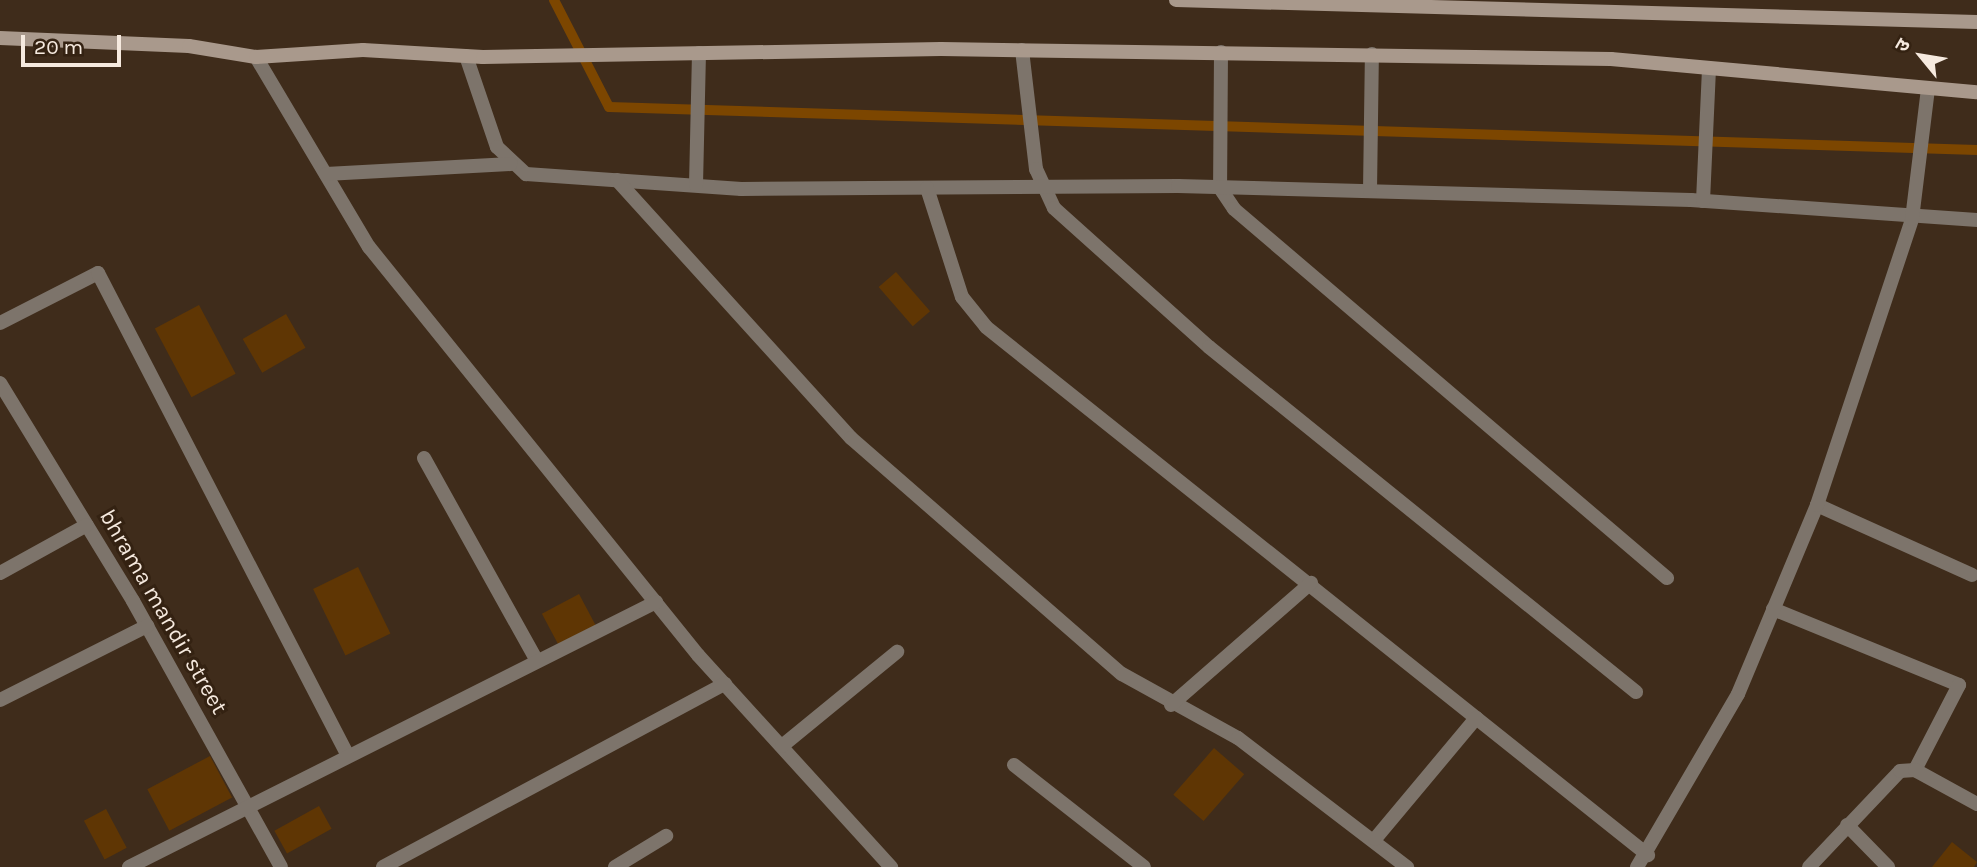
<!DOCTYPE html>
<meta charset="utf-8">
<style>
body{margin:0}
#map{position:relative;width:1977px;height:867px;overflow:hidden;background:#3f2c1b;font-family:Karla,"Noto Sans Devanagari",sans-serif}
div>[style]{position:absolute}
.stream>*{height:10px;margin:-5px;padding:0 5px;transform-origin:5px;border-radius:5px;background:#7c4600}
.building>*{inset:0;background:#5f3604;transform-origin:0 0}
.street>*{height:14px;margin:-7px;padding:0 7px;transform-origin:7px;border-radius:7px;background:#7d746b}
.secondary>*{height:14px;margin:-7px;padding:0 7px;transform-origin:7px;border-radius:7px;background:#a9998c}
span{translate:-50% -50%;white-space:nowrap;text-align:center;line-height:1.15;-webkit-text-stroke:6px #342212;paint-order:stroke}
.street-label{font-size:23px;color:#f6eadf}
.north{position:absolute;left:1886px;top:21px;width:70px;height:70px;-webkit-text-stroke:5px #342212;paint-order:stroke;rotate:300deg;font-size:19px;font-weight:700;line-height:28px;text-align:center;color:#f6eadf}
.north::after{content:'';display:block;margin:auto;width:24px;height:32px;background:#f6eadf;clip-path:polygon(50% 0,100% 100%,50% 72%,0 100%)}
.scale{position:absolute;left:21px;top:35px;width:100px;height:32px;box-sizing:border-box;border:4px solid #f6eadf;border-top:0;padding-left:9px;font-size:21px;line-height:24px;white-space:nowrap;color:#f6eadf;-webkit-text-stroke:5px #342212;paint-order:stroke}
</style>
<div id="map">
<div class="stream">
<div style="left:554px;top:0;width:120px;rotate:62.8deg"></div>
<div style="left:609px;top:107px;width:1369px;rotate:1.8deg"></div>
</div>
<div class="building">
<div style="left:896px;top:272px;width:52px;height:23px;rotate:49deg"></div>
<div style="left:199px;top:305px;width:78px;height:50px;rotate:62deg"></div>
<div style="left:286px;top:314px;width:39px;height:50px;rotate:60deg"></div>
<div style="left:358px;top:567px;width:74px;height:50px;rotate:64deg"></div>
<div style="left:579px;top:594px;width:36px;height:42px;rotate:62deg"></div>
<div style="left:1214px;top:748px;width:40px;height:62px;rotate:41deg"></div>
<div style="left:210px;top:756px;width:47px;height:71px;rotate:62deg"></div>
<div style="left:319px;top:806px;width:26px;height:51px;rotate:61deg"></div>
<div style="left:106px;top:809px;width:44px;height:25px;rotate:62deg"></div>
<div style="clip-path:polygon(1952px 842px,1977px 862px,1974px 867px,1932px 867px)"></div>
</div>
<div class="street">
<div style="left:1022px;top:50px;width:120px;rotate:83.3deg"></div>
<div style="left:1036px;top:169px;width:43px;rotate:65.2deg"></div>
<div style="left:1054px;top:208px;width:208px;rotate:41.9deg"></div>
<div style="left:1209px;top:347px;width:549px;rotate:38.94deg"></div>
<div style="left:1221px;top:52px;width:136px;rotate:90.4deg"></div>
<div style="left:1220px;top:188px;width:25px;rotate:56deg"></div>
<div style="left:1234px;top:209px;width:569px;rotate:40.44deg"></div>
<div style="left:466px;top:56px;width:96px;rotate:71.2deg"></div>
<div style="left:497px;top:147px;width:40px;rotate:43deg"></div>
<div style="left:526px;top:174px;width:216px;rotate:4deg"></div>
<div style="left:741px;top:189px;width:437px;rotate:-0.4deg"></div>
<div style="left:1178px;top:186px;width:513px;rotate:1.56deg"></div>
<div style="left:1691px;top:200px;width:287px;rotate:4deg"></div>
<div style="left:256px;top:57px;width:221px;rotate:59.3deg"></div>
<div style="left:369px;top:247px;width:524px;rotate:51.12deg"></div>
<div style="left:698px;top:655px;width:287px;rotate:47.7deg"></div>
<div style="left:326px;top:174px;width:185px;rotate:-3.1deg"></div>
<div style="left:617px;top:180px;width:348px;rotate:47.8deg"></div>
<div style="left:851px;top:438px;width:359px;rotate:41.1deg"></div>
<div style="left:1122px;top:674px;width:132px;rotate:28.9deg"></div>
<div style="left:1238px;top:738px;width:213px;rotate:37.4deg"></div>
<div style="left:696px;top:185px;width:132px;rotate:-88.7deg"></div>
<div style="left:927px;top:188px;width:114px;rotate:72.2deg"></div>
<div style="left:962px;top:297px;width:38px;rotate:51deg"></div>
<div style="left:986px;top:327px;width:847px;rotate:38.58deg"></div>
<div style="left:1370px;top:191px;width:137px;rotate:-89.2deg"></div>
<div style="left:1703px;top:201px;width:133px;rotate:-87.4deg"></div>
<div style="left:0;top:323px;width:110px;rotate:-27deg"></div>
<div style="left:98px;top:273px;width:542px;rotate:62.63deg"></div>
<div style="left:0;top:383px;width:255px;rotate:58.6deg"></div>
<div style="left:133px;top:601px;width:304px;rotate:60.9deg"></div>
<div style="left:424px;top:458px;width:232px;rotate:60.9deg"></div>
<div style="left:1817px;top:505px;width:170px;rotate:24.3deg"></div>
<div style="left:0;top:573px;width:99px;rotate:-28.9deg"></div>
<div style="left:1773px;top:609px;width:201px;rotate:22.2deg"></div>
<div style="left:1959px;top:685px;width:96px;rotate:117.4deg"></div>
<div style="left:0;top:700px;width:165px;rotate:-26.7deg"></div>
<div style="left:1171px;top:705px;width:186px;rotate:-41.1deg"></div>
<div style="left:782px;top:746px;width:149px;rotate:-39.3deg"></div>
<div style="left:1014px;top:765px;width:165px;rotate:38.1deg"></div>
<div style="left:1847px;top:825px;width:59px;rotate:45.7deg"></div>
<div style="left:1375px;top:839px;width:158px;rotate:-50.1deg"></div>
<div style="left:129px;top:867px;width:590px;rotate:-26.7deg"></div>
<div style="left:383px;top:867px;width:388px;rotate:-28.2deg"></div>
<div style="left:615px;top:867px;width:60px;rotate:-31.3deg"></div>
<div style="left:1637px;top:867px;width:200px;rotate:-59.7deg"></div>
<div style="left:1738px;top:694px;width:205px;rotate:-67.3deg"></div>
<div style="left:1817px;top:505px;width:301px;rotate:-71.6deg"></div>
<div style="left:1912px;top:219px;width:131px;rotate:-83deg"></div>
<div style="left:1809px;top:867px;width:132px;rotate:-46.5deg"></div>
<div style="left:1900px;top:771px;width:15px;rotate:-4deg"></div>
<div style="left:1915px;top:770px;width:71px;rotate:28.7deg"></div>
</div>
<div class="secondary">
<div style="left:1176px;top:0;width:801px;rotate:1.57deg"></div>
<div style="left:0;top:38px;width:189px;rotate:2.4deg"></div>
<div style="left:189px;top:46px;width:68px;rotate:9.3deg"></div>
<div style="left:256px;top:57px;width:107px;rotate:-3.7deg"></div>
<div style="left:363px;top:50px;width:120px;rotate:3.3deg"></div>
<div style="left:483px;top:57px;width:458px;rotate:-1deg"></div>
<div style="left:941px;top:49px;width:670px;rotate:0.86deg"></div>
<div style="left:1611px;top:59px;width:367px;rotate:5.2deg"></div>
</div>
<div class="street-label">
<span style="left:163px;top:612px;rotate:60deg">bhrama mandir street</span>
</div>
<div class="north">उ</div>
<div class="scale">20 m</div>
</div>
